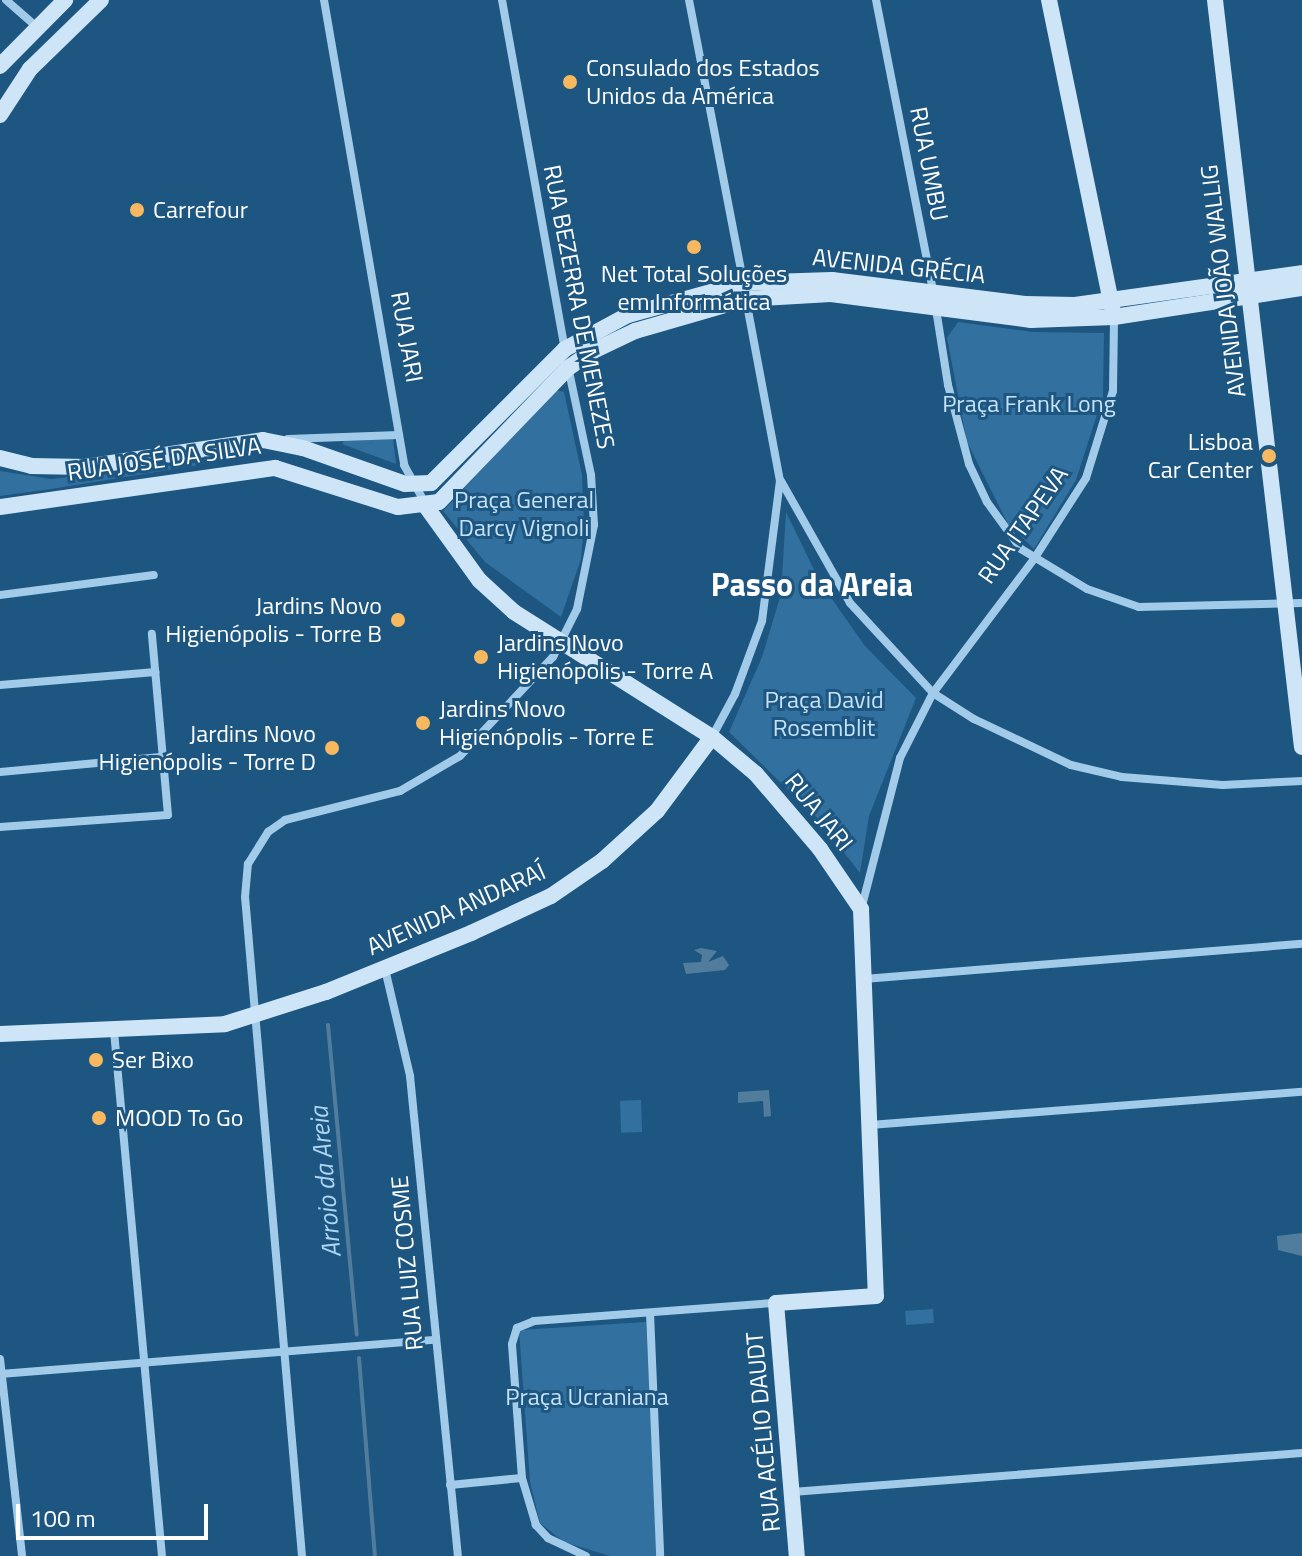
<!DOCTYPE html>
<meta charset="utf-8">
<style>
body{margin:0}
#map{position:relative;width:1302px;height:1556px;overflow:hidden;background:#1d5680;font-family:"Titillium Web",sans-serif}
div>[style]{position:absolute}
.green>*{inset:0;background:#31709f;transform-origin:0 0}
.water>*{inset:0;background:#527c9b}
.stream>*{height:4px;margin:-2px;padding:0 2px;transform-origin:2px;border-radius:2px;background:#527c9b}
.street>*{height:8px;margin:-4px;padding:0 4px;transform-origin:4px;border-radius:4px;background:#a2cbe9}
.secondary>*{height:16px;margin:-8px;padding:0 8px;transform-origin:8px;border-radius:8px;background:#cde5f7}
.dots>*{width:22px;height:22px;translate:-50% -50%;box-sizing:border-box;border:4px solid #1d5680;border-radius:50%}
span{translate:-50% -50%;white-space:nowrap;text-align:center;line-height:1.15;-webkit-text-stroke:6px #1d5680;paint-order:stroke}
.poi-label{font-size:24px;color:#fff}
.left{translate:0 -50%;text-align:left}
.right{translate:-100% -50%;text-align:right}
.street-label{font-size:24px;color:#fff}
.park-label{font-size:24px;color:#c6e2f7}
.water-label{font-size:26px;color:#add5f1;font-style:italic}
.district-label{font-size:32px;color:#fff;font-weight:700}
.scale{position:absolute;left:16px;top:1504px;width:192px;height:36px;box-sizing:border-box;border:4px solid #fff;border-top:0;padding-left:10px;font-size:24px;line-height:28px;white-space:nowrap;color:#fff;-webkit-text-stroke:6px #1d5680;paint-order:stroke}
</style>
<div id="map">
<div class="green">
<div style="clip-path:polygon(958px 322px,1033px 332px,1104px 333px,1103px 396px,1076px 480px,1034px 549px,1008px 524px,967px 442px,947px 338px)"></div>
<div style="clip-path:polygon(556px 390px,564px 392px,582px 475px,584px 524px,581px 559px,561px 617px,485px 562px,443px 511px)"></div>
<div style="clip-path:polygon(393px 439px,396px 464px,342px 444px,344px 441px)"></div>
<div style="clip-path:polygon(255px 456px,51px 489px,0 496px,0 471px,51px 479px)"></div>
<div style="clip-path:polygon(786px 512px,820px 582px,865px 646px,916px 698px,869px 816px,860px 873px,817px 818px,729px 732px,762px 657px,781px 594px)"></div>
<div style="left:641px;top:1100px;width:32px;height:21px;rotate:88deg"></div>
<div style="left:933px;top:1309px;width:14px;height:28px;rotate:86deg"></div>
<div style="clip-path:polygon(646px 1322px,658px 1556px,610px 1556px,564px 1542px,540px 1523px,530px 1482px,519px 1330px)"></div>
</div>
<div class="water">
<div style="clip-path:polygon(701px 948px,717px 951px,708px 962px,723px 956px,729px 965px,725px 970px,686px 974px,683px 963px,701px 962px,702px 955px,694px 950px)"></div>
<div style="clip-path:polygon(769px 1090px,771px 1116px,764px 1117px,763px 1101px,738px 1103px,738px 1092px)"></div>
<div style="clip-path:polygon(1302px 1233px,1302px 1256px,1278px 1250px,1277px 1236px)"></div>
</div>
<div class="stream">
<div style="left:328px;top:1025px;width:311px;rotate:84.7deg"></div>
<div style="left:359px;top:1358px;width:199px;rotate:85.4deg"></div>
</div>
<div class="street">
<div style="left:6px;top:0;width:41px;rotate:41.1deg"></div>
<div style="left:324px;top:0;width:472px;rotate:80.2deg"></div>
<div style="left:404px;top:465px;width:43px;rotate:61.1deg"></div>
<div style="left:502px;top:0;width:356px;rotate:79.8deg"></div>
<div style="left:689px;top:0;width:291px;rotate:79.1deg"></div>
<div style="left:876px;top:0;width:301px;rotate:78.9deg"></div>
<div style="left:936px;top:309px;width:77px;rotate:81deg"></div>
<div style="left:948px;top:385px;width:82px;rotate:75.1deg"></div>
<div style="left:969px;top:464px;width:42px;rotate:64.7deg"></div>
<div style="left:987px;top:502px;width:58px;rotate:54.1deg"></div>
<div style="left:1021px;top:549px;width:77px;rotate:31.2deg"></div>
<div style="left:1087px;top:589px;width:55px;rotate:19.1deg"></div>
<div style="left:1139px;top:607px;width:163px;rotate:-1.4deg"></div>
<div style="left:288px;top:439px;width:111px;rotate:-2.1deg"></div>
<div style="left:781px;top:481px;width:140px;rotate:60.5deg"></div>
<div style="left:850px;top:603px;width:122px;rotate:47.3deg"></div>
<div style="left:933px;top:693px;width:49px;rotate:32.4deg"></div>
<div style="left:974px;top:719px;width:107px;rotate:25.4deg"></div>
<div style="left:1071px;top:765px;width:52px;rotate:13.2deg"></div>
<div style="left:1122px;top:777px;width:101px;rotate:4.5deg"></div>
<div style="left:1223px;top:785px;width:79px;rotate:-2.9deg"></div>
<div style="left:0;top:595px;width:155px;rotate:-7.4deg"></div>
<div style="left:0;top:685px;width:156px;rotate:-4.8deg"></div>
<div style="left:712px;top:737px;width:49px;rotate:-61.9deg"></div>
<div style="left:735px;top:694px;width:78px;rotate:-69.7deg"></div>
<div style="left:762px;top:621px;width:141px;rotate:-82.7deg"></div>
<div style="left:780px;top:481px;width:185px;rotate:-100.6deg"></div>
<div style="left:0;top:772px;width:164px;rotate:-5.3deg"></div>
<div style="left:0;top:827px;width:168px;rotate:-4.1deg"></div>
<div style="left:168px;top:815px;width:182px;rotate:-95.1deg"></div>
<div style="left:862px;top:906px;width:153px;rotate:-75.6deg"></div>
<div style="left:900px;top:758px;width:73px;rotate:-63.1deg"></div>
<div style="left:933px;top:693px;width:168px;rotate:-53deg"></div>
<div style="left:1034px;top:559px;width:96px;rotate:-57.3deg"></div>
<div style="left:1086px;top:478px;width:91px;rotate:-72.8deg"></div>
<div style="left:1113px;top:391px;width:74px;rotate:-89.2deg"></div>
<div style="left:385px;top:969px;width:110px;rotate:76.8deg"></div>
<div style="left:410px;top:1076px;width:482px;rotate:84.3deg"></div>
<div style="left:864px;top:979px;width:439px;rotate:-4.6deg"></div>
<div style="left:114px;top:1031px;width:527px;rotate:84.78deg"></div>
<div style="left:870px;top:1125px;width:433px;rotate:-4.4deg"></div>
<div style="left:650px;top:1313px;width:243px;rotate:87.6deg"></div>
<div style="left:0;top:1359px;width:198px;rotate:83.6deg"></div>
<div style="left:0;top:1374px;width:435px;rotate:-4.5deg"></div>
<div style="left:450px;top:1485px;width:72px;rotate:-5.6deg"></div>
<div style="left:792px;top:1492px;width:511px;rotate:-4.37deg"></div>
<div style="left:302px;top:1556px;width:661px;rotate:-94.94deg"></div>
<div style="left:245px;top:897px;width:33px;rotate:-85deg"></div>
<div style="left:248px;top:864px;width:38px;rotate:-58deg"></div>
<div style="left:268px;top:832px;width:21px;rotate:-35deg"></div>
<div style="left:285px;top:820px;width:119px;rotate:-14.2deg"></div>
<div style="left:400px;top:791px;width:69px;rotate:-30.3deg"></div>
<div style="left:460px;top:756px;width:136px;rotate:-46.8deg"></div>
<div style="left:553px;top:657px;width:54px;rotate:-63.4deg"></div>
<div style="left:577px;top:609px;width:86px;rotate:-78.6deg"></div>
<div style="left:594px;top:525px;width:50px;rotate:-93.4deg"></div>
<div style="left:591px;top:475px;width:110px;rotate:-102deg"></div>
<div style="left:586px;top:1556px;width:42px;rotate:-154.7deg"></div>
<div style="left:548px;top:1538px;width:18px;rotate:-133deg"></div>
<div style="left:536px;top:1525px;width:49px;rotate:-106.6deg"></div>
<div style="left:522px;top:1478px;width:134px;rotate:-94.3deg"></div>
<div style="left:512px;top:1344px;width:17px;rotate:-73deg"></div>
<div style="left:517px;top:1328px;width:18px;rotate:-22deg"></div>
<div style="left:534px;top:1321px;width:243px;rotate:-4.3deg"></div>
</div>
<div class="secondary">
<div style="left:1049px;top:0;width:318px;rotate:78.4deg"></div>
<div style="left:1215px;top:0;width:752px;rotate:83.36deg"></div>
<div style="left:0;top:66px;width:93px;rotate:-45.4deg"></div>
<div style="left:0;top:115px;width:55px;rotate:-56.9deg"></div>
<div style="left:30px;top:69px;width:99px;rotate:-44.2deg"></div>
<div style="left:0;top:458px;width:32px;rotate:14deg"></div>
<div style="left:31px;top:466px;width:54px;rotate:1.1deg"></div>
<div style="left:85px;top:467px;width:180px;rotate:-8.6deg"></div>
<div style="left:263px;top:440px;width:41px;rotate:11.3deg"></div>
<div style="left:303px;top:448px;width:108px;rotate:19.4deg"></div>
<div style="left:405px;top:484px;width:26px;rotate:-2deg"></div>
<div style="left:431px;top:483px;width:190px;rotate:-45deg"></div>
<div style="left:565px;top:349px;width:72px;rotate:-28.4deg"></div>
<div style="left:628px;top:315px;width:119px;rotate:-15.5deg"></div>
<div style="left:743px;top:283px;width:89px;rotate:-1.9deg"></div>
<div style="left:832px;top:280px;width:194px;rotate:7.1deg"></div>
<div style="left:1025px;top:304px;width:50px;rotate:1.1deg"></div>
<div style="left:1075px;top:305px;width:229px;rotate:-8deg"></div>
<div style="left:425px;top:505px;width:92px;rotate:54.2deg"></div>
<div style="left:479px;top:580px;width:47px;rotate:42.4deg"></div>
<div style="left:514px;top:612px;width:234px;rotate:32.3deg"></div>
<div style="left:712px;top:737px;width:57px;rotate:40.1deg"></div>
<div style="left:756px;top:774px;width:99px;rotate:49.5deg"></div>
<div style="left:820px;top:849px;width:73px;rotate:55.7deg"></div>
<div style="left:861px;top:909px;width:387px;rotate:87.8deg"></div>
<div style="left:876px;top:1296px;width:100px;rotate:176deg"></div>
<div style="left:776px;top:1303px;width:254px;rotate:85.3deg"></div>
<div style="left:0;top:507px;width:278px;rotate:-8.1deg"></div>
<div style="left:275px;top:468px;width:129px;rotate:17.6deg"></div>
<div style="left:398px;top:507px;width:41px;rotate:-7deg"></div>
<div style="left:439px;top:502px;width:186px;rotate:-46.1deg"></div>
<div style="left:568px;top:368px;width:30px;rotate:-34deg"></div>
<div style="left:593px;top:351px;width:47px;rotate:-25.5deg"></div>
<div style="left:635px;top:331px;width:116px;rotate:-16.1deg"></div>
<div style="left:746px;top:299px;width:85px;rotate:-3.4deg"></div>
<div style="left:831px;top:294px;width:202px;rotate:7.4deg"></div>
<div style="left:1031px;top:320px;width:83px;rotate:-2.1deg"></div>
<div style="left:1114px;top:317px;width:190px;rotate:-8.8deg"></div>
<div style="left:0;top:1034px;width:225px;rotate:-2.5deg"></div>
<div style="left:225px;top:1024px;width:106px;rotate:-17.6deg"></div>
<div style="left:326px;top:992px;width:157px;rotate:-22.1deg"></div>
<div style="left:471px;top:933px;width:88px;rotate:-24.8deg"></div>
<div style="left:551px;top:896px;width:62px;rotate:-34.5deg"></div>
<div style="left:602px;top:861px;width:74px;rotate:-42.3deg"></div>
<div style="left:657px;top:811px;width:92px;rotate:-53.4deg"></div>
</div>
<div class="dots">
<div style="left:570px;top:82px;background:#f8b860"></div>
<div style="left:137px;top:210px;background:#f8b860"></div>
<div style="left:694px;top:247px;background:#f8b860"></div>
<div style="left:1269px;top:456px;background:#f8b860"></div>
<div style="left:398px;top:620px;background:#f8b860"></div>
<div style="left:481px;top:657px;background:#f8b860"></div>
<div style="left:423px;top:723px;background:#f8b860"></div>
<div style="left:332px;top:748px;background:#f8b860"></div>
<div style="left:96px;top:1060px;background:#f8b860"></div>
<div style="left:99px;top:1118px;background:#f8b860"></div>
</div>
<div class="poi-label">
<span class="left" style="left:586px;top:82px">Consulado dos Estados<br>Unidos da América</span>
<span class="left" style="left:153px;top:210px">Carrefour</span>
<span style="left:694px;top:288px">Net Total Soluções<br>em Informática</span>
<span class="right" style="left:1253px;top:456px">Lisboa<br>Car Center</span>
<span class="right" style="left:382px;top:620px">Jardins Novo<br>Higienópolis - Torre B</span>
<span class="left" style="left:497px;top:657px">Jardins Novo<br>Higienópolis - Torre A</span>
<span class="left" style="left:439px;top:723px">Jardins Novo<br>Higienópolis - Torre E</span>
<span class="right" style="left:316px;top:748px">Jardins Novo<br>Higienópolis - Torre D</span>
<span class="left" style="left:112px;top:1060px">Ser Bixo</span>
<span class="left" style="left:115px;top:1118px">MOOD To Go</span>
</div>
<div class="street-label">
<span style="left:929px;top:164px;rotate:79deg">RUA UMBU</span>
<span style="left:899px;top:266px;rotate:6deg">AVENIDA GRÉCIA</span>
<span style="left:1223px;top:281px;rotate:-97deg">AVENIDA JOÃO WALLIG</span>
<span style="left:579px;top:307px;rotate:79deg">RUA BEZERRA DE MENEZES</span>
<span style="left:407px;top:337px;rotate:80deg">RUA JARI</span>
<span style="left:164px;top:459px;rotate:-8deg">RUA JOSÉ DA SILVA</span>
<span style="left:1023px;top:525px;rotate:-55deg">RUA ITAPEVA</span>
<span style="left:819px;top:812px;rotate:51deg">RUA JARI</span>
<span style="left:456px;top:909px;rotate:-24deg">AVENIDA ANDARAÍ</span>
<span style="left:407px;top:1263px;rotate:-95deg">RUA LUIZ COSME</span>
<span style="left:763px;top:1432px;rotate:-95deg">RUA ACÉLIO DAUDT</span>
</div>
<div class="park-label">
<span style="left:1029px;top:404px">Praça Frank Long</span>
<span style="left:524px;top:514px">Praça General<br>Darcy Vignoli</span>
<span style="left:824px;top:714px">Praça David<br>Rosemblit</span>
<span style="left:587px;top:1397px">Praça Ucraniana</span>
</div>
<div class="water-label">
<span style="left:325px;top:1182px;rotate:-95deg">Arroio da Areia</span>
</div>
<div class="district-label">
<span style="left:812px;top:584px">Passo da Areia</span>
</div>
<div class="scale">100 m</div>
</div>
